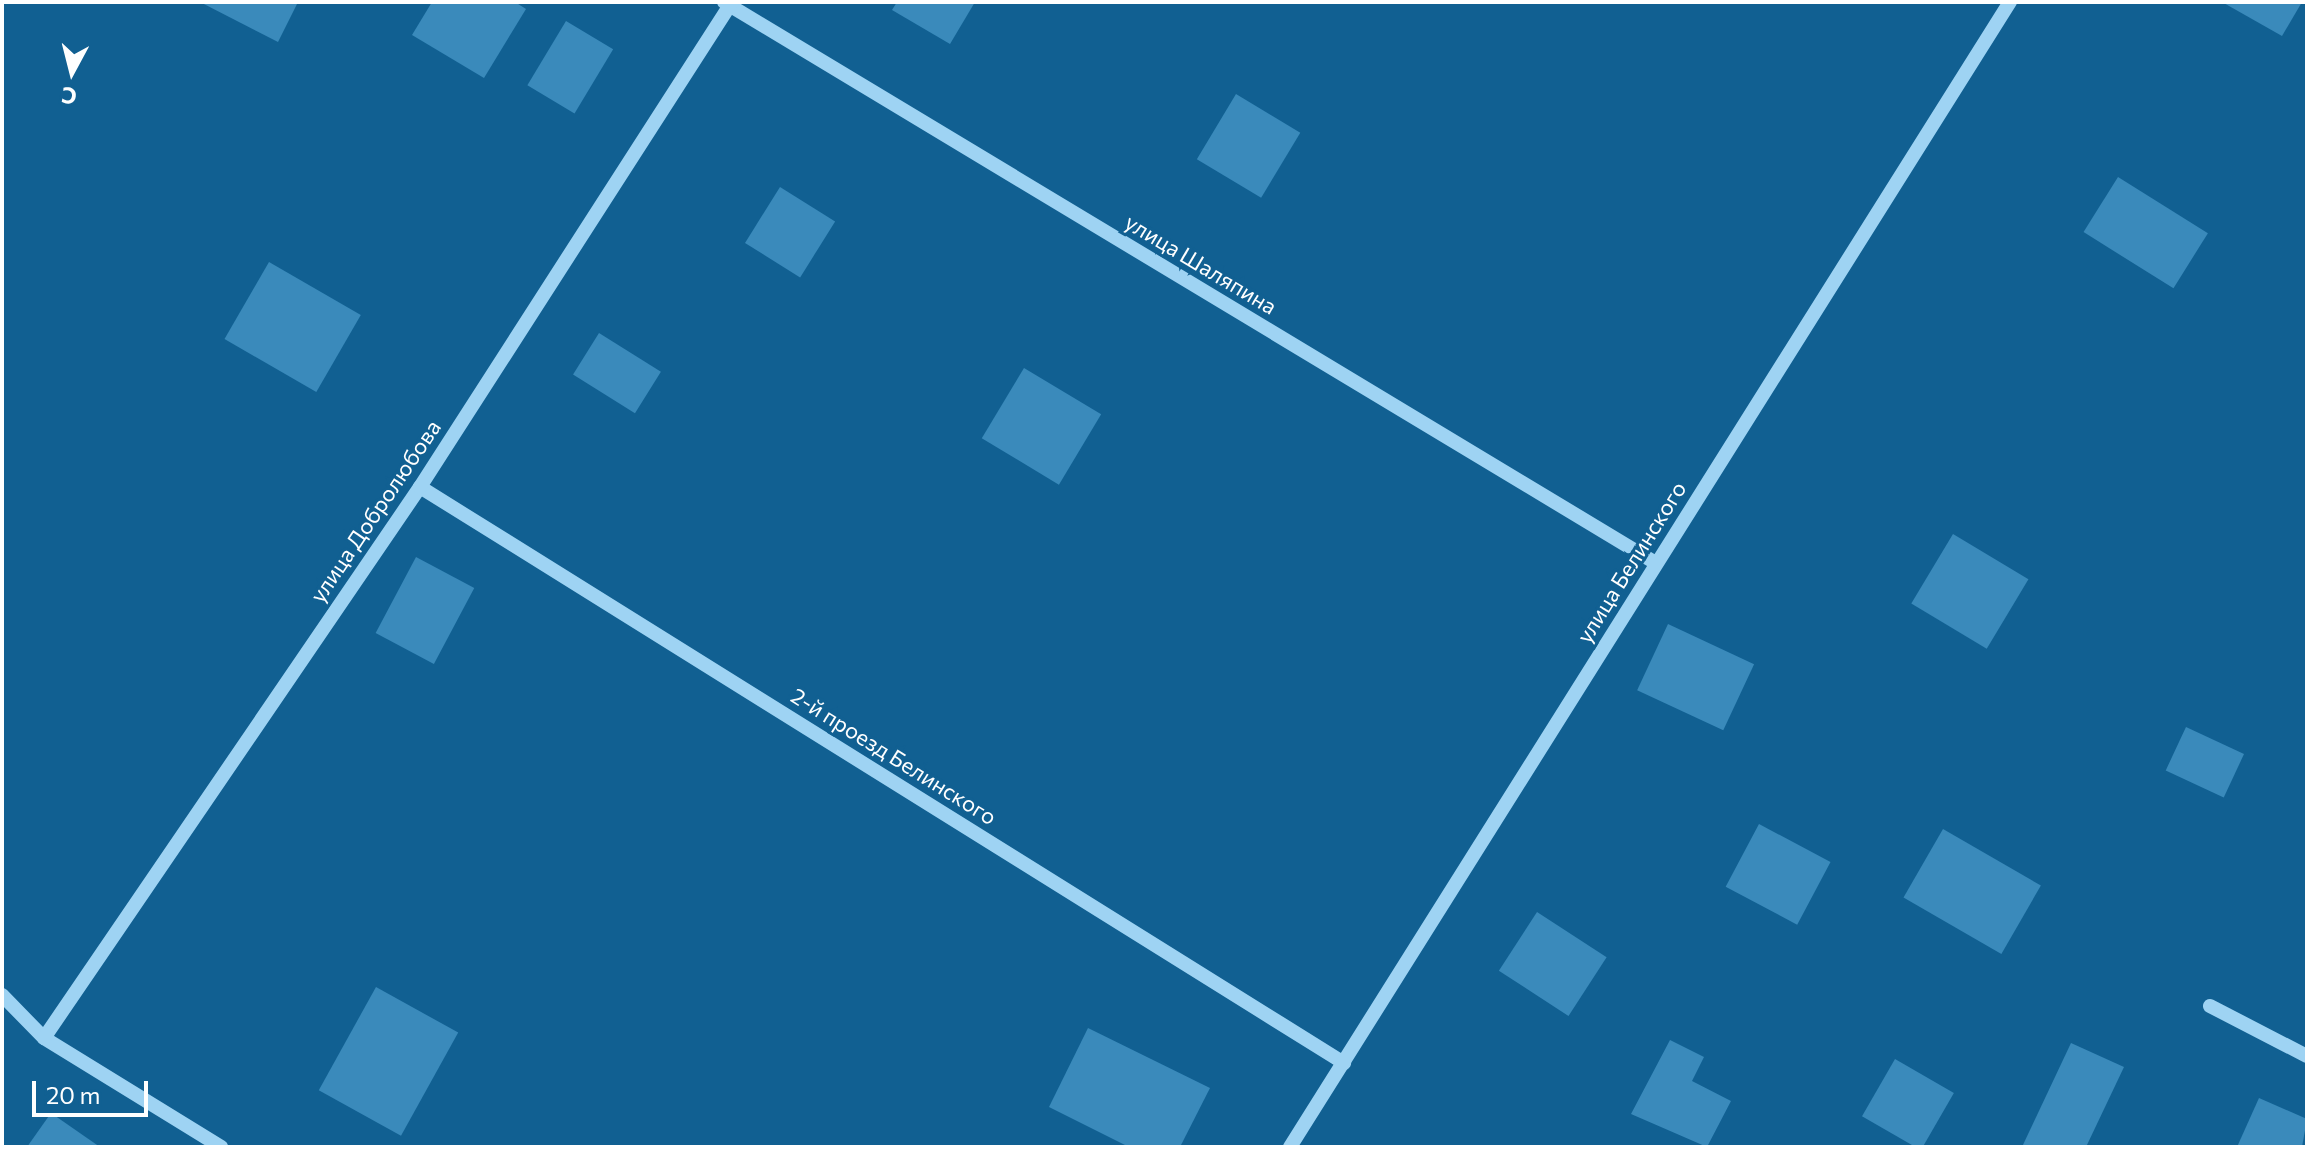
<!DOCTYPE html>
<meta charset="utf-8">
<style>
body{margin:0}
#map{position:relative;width:2309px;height:1149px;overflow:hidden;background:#116092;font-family:Commissioner,sans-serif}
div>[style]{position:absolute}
.building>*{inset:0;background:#3a8abb;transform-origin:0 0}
.minor>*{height:14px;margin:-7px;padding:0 7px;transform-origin:7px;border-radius:7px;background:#9ed3f3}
span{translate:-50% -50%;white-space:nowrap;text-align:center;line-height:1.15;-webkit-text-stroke:6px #116092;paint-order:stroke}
.street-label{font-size:22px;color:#fff}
.frame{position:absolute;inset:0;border:4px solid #fff;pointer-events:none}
.north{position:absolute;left:32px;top:32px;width:80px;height:80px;-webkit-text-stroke:6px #116092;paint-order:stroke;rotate:187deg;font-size:22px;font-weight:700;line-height:32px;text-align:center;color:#fff}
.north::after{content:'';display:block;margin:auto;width:28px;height:36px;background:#fff;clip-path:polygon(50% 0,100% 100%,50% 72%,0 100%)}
.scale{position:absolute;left:32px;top:1081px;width:116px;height:36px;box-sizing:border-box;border:4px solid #fff;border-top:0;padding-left:10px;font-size:24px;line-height:28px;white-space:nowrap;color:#fff;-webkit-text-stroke:6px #116092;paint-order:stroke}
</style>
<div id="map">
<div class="building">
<div style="clip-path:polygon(200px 2px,298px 2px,278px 42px)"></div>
<div style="clip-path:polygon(432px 2px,515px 2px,526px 9px,484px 78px,412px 35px)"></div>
<div style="clip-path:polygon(897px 2px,975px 2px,950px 44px,892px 10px)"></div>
<div style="clip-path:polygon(2222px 2px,2302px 2px,2282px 36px)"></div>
<div style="left:566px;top:21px;width:55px;height:75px;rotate:31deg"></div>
<div style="left:1236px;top:94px;width:75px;height:76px;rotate:31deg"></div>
<div style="left:2118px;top:177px;width:106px;height:65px;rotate:32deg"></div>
<div style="left:780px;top:187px;width:65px;height:66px;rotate:32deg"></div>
<div style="left:269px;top:262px;width:106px;height:89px;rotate:30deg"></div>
<div style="left:599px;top:333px;width:73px;height:49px;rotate:32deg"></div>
<div style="left:1024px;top:368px;width:90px;height:82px;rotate:31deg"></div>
<div style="left:1953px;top:534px;width:88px;height:81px;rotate:31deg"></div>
<div style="left:416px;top:557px;width:66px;height:86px;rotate:28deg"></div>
<div style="left:1668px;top:624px;width:95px;height:73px;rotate:25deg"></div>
<div style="left:2186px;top:727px;width:64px;height:48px;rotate:25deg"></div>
<div style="left:1759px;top:824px;width:81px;height:71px;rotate:28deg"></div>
<div style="left:1943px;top:829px;width:113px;height:79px;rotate:30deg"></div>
<div style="left:1537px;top:912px;width:83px;height:70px;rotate:33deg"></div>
<div style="left:376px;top:987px;width:94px;height:118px;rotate:29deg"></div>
<div style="clip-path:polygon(1088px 1028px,1210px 1088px,1180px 1147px,1129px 1147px,1049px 1107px)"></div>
<div style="clip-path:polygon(1670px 1040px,1704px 1057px,1692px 1081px,1731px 1101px,1707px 1147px,1631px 1114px)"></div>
<div style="clip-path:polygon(2071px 1043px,2124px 1067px,2086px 1147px,2022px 1147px)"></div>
<div style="left:1895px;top:1059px;width:68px;height:66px;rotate:30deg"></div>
<div style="clip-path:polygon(2259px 1098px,2307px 1119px,2302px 1147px,2237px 1147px)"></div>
<div style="clip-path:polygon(51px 1113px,100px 1147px,27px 1147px)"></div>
</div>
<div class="minor">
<div style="left:724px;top:2px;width:1088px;rotate:31.05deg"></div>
<div style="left:420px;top:487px;width:1089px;rotate:31.94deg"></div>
<div style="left:2px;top:995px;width:60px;rotate:45.7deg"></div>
<div style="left:44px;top:1038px;width:208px;rotate:31.6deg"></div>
<div style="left:2210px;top:1006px;width:109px;rotate:27.3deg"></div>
<div style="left:44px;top:1038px;width:667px;rotate:-55.69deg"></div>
<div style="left:420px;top:487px;width:577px;rotate:-57.25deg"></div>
<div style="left:1290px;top:1147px;width:1353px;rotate:-57.84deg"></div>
</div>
<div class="street-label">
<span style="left:1201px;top:264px;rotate:31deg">улица Шаляпина</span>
<span style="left:375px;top:511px;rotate:-56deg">улица Добролюбова</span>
<span style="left:1631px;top:562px;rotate:-58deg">улица Белинского</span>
<span style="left:894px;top:756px;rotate:32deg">2-й проезд Белинского</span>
</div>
<div class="frame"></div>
<div class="north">С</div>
<div class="scale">20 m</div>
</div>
